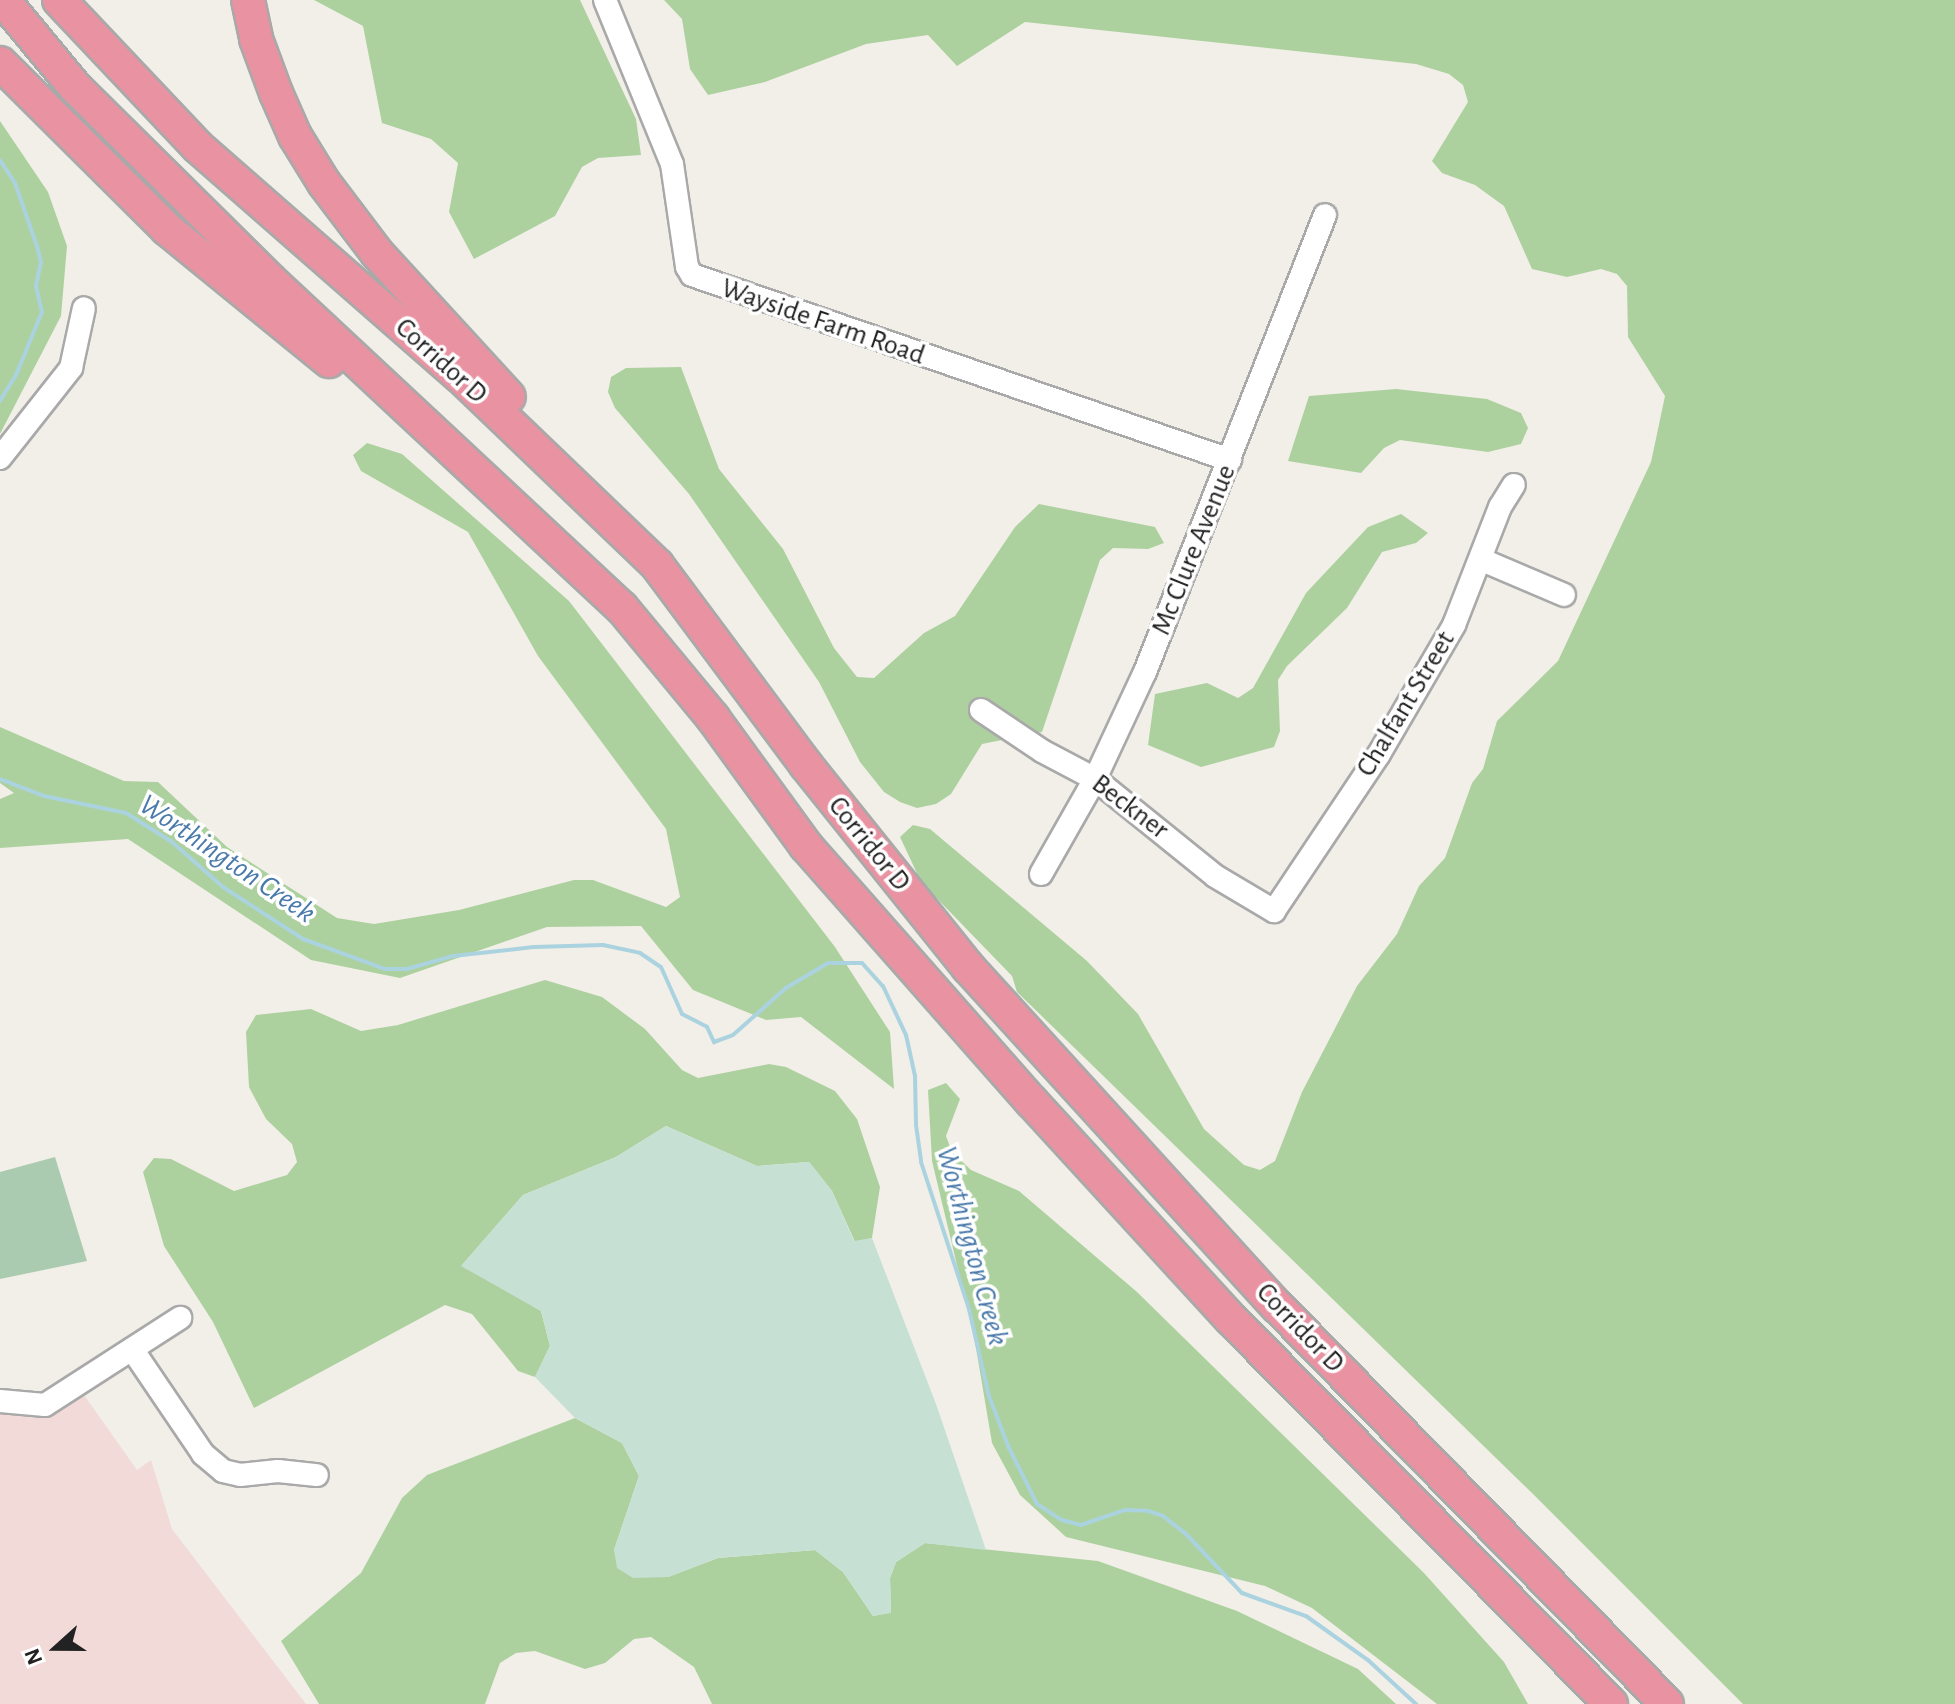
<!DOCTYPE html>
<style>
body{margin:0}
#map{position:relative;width:1955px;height:1704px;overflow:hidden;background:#f2efe9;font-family:"Alegreya Sans",sans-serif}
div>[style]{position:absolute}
.commercial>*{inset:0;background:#f2dad9}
.forest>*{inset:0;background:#add19e}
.wetland>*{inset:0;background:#c6e0d4}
.cemetery>*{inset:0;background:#aacbaf}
.stream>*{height:4px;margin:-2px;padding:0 2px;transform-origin:2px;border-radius:2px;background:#aad3df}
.roads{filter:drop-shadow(2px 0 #a9a9a9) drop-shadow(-2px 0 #a9a9a9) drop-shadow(0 2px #a9a9a9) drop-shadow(0 -2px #a9a9a9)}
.minor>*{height:22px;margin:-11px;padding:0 11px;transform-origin:11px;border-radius:11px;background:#fff}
.highway>*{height:32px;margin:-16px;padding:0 16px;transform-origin:16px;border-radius:16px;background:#e892a2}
span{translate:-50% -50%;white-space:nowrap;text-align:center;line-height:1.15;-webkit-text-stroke:7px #fff;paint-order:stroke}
.street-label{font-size:28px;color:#222}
.water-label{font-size:30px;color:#4a7aab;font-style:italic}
.north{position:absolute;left:16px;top:1608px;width:80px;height:80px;-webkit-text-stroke:6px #fff;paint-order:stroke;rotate:249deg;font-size:22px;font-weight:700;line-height:32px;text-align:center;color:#222}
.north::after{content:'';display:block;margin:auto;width:28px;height:36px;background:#222;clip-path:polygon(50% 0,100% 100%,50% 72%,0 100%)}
</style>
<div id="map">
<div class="commercial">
<div style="clip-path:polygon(77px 1385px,137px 1470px,151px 1460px,172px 1529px,306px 1704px,0 1704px,0 1401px,45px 1405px)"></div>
</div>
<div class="forest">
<div style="clip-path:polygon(314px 0,580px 0,636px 119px,641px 155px,598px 158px,582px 167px,555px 216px,474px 259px,449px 212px,458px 163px,431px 139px,382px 123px,363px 26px)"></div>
<div style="clip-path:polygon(664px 0,1955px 0,1955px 1704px,1743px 1704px,1533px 1494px,1017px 992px,1012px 976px,921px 882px,900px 837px,913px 825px,930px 829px,1087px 961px,1138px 1014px,1204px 1129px,1244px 1165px,1260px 1170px,1275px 1161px,1302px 1092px,1357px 986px,1397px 934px,1419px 886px,1445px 858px,1472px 783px,1483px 769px,1497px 721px,1558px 661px,1651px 462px,1665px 396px,1628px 337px,1627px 286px,1617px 274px,1601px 269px,1567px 277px,1532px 269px,1504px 206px,1475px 185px,1442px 173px,1432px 161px,1468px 102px,1463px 85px,1449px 74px,1416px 64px,1025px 22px,957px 66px,928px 35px,866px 44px,765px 82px,708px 95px,690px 69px,682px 19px)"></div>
<div style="clip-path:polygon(0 121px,48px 192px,67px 246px,61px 316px,0 434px)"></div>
<div style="clip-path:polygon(681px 367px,719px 469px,783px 549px,834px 648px,857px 677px,874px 678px,924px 633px,955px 616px,1015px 527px,1039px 504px,1155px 527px,1164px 543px,1148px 549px,1113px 548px,1100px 560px,1042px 732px,982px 744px,951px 794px,936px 804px,917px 808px,900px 802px,884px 792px,860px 762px,819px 682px,689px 494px,615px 408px,608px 392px,611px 377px,626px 368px)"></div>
<div style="clip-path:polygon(1396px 389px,1487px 399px,1521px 413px,1528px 428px,1521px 444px,1488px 452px,1400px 440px,1384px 448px,1361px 473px,1288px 461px,1309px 396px)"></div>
<div style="clip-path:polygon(367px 443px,402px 454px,569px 601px,835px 947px,890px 1032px,894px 1089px,801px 1017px,766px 1020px,693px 990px,641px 926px,547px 927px,400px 978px,311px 960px,128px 839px,0 848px,0 799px,14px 793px,0 783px,0 727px,124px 781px,158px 782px,227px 847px,337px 918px,374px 924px,459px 910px,574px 880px,593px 880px,666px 907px,680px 897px,666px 829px,538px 656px,468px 532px,361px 471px,353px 455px)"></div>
<div style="clip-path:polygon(1401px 514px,1428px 533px,1416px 543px,1382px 552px,1347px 608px,1287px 666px,1278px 680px,1280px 731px,1274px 747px,1201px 767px,1148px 745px,1155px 694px,1207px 683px,1238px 698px,1253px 688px,1306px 593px,1368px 527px)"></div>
<div style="clip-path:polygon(545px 980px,602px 997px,645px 1029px,682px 1070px,698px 1078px,769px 1064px,786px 1067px,835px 1091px,857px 1119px,880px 1187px,872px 1238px,855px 1242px,832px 1191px,809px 1162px,757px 1166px,666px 1126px,616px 1157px,523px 1195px,462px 1265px,541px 1311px,550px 1346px,535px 1377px,518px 1371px,472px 1314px,445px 1305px,254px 1408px,213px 1322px,164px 1246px,143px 1172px,154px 1158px,171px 1159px,234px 1191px,287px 1175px,297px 1162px,292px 1144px,266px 1119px,249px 1087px,246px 1032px,256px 1015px,311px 1009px,361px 1031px,398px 1025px)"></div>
<div style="clip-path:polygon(946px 1083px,960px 1099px,946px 1136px,952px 1152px,971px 1170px,1019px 1191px,1137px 1292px,1424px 1573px,1504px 1662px,1528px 1704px,1437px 1704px,1312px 1608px,1265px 1586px,1066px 1537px,1020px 1495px,992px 1443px,974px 1336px,932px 1161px,928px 1090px)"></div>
<div style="clip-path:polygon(575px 1418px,622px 1443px,639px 1476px,614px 1550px,668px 1577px,718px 1558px,815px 1550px,843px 1572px,873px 1616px,891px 1612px,890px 1578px,896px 1562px,925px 1543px,1098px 1561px,1237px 1611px,1358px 1669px,1396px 1704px,712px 1704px,694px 1667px,651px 1637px,634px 1639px,605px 1663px,585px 1669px,535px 1651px,516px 1653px,500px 1663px,485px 1704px,319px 1704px,281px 1641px,361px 1573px,402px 1498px,427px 1475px)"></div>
</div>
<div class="wetland">
<div style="clip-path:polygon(666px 1126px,757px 1166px,809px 1162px,832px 1191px,854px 1241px,872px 1238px,936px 1404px,986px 1550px,925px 1543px,896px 1562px,890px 1578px,891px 1613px,873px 1616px,843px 1572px,815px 1550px,718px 1558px,668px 1577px,633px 1578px,617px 1568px,614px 1550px,639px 1476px,622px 1443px,575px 1418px,535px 1377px,550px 1346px,541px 1311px,461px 1266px,523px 1195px,616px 1157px)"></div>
</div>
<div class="cemetery">
<div style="clip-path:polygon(55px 1157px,87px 1261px,0 1279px,0 1172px)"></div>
</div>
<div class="stream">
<div style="left:0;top:160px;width:27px;rotate:57deg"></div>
<div style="left:15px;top:183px;width:67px;rotate:70.8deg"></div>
<div style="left:37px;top:246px;width:16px;rotate:76deg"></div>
<div style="left:41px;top:262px;width:25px;rotate:102deg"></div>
<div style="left:36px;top:286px;width:27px;rotate:77deg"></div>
<div style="left:42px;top:312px;width:68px;rotate:112.4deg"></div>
<div style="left:16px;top:375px;width:31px;rotate:122deg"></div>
<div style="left:0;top:779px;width:47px;rotate:21.1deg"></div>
<div style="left:44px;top:796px;width:84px;rotate:11.7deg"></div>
<div style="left:126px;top:813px;width:54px;rotate:32.2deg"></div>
<div style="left:172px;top:842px;width:68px;rotate:41.4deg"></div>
<div style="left:223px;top:887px;width:95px;rotate:33deg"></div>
<div style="left:303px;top:939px;width:87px;rotate:20.1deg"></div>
<div style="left:385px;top:969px;width:22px"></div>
<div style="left:407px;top:969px;width:48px;rotate:-15.8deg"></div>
<div style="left:453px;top:956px;width:81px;rotate:-6.3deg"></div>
<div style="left:534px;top:947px;width:69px;rotate:-1.7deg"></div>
<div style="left:603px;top:945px;width:38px;rotate:12deg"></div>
<div style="left:640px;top:953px;width:25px;rotate:34deg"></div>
<div style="left:661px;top:967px;width:51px;rotate:65.9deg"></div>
<div style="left:682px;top:1014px;width:28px;rotate:27deg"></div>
<div style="left:707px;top:1027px;width:17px;rotate:65deg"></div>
<div style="left:714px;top:1042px;width:20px;rotate:-20deg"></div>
<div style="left:733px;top:1035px;width:71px;rotate:-41.6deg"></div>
<div style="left:786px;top:988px;width:49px;rotate:-30.8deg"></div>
<div style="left:828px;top:963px;width:34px"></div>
<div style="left:862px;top:963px;width:31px;rotate:48deg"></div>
<div style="left:883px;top:986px;width:54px;rotate:64.9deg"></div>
<div style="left:906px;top:1035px;width:42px;rotate:77.6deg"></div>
<div style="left:915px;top:1076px;width:49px;rotate:88.8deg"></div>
<div style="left:916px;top:1125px;width:37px;rotate:82deg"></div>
<div style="left:921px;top:1162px;width:155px;rotate:71.9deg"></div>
<div style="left:969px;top:1309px;width:89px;rotate:77.1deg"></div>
<div style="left:989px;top:1396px;width:53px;rotate:69.2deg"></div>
<div style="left:1008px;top:1446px;width:65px;rotate:63.4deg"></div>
<div style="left:1037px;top:1504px;width:30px;rotate:33deg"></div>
<div style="left:1062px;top:1520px;width:20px;rotate:15deg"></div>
<div style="left:1081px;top:1525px;width:46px;rotate:-18.8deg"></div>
<div style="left:1125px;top:1510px;width:23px;rotate:2deg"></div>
<div style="left:1148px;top:1511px;width:16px;rotate:18deg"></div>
<div style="left:1163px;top:1516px;width:29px;rotate:38deg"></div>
<div style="left:1186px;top:1534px;width:81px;rotate:46.5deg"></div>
<div style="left:1242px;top:1593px;width:68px;rotate:19.8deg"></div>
<div style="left:1306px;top:1616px;width:77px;rotate:35.5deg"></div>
<div style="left:1369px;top:1661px;width:64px;rotate:42.5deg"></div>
</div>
<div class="roads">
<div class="minor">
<div style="left:605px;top:0;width:177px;rotate:67.8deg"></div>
<div style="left:672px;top:164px;width:104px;rotate:81.7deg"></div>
<div style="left:687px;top:267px;width:9px;rotate:58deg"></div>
<div style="left:692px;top:275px;width:569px;rotate:18.98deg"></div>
<div style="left:0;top:458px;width:115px;rotate:-51.7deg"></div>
<div style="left:71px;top:368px;width:61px;rotate:-77.8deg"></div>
<div style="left:1482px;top:560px;width:89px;rotate:23.1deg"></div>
<div style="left:981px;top:710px;width:73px;rotate:33.9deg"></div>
<div style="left:1042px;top:751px;width:60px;rotate:27.8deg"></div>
<div style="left:1095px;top:779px;width:154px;rotate:38.9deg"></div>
<div style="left:1215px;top:876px;width:69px;rotate:30.7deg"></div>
<div style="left:1274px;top:911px;width:189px;rotate:-56.2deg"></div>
<div style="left:1379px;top:754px;width:149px;rotate:-59.8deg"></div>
<div style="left:1454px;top:625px;width:127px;rotate:-68.7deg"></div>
<div style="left:1500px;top:507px;width:26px;rotate:-58deg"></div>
<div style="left:1041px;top:874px;width:109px;rotate:-60.4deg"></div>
<div style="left:1095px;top:779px;width:118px;rotate:-65deg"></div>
<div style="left:1145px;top:672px;width:491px;rotate:-68.5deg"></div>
<div style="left:132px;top:1349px;width:127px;rotate:55.9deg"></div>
<div style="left:203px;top:1454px;width:26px;rotate:40deg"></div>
<div style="left:223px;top:1471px;width:17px;rotate:13deg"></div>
<div style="left:240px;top:1475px;width:38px;rotate:-6deg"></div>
<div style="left:278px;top:1471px;width:39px;rotate:6deg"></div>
<div style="left:0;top:1401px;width:45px;rotate:5.1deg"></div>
<div style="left:45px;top:1405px;width:161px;rotate:-32.8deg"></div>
</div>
<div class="highway">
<div style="left:3px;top:0;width:113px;rotate:50.4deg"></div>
<div style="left:75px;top:87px;width:274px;rotate:44.7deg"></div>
<div style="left:270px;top:280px;width:481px;rotate:43deg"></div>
<div style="left:622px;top:608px;width:143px;rotate:50.4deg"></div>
<div style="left:713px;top:718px;width:158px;rotate:54deg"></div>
<div style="left:806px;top:846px;width:341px;rotate:48.6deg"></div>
<div style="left:1032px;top:1102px;width:294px;rotate:47.5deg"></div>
<div style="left:1231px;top:1319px;width:541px;rotate:45.37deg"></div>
<div style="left:59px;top:0;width:202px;rotate:46.6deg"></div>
<div style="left:198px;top:147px;width:348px;rotate:41.2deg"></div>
<div style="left:460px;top:376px;width:273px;rotate:43.8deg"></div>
<div style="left:657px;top:565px;width:249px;rotate:53.3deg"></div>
<div style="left:806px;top:765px;width:259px;rotate:51.3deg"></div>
<div style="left:968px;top:967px;width:459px;rotate:47.7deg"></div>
<div style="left:1277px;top:1306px;width:557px;rotate:45.58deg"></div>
<div style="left:248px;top:0;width:40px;rotate:78deg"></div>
<div style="left:256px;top:39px;width:58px;rotate:69.7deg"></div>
<div style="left:276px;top:93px;width:47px;rotate:66.2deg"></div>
<div style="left:295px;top:136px;width:55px;rotate:58.3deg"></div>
<div style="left:324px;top:183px;width:88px;rotate:52.9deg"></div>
<div style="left:377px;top:253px;width:195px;rotate:47.5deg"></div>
<div style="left:0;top:63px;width:235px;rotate:44.8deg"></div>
<div style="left:167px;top:229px;width:209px;rotate:39.2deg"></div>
</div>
</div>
<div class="street-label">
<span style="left:823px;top:322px;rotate:19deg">Wayside Farm Road</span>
<span style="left:441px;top:361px;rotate:42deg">Corridor D</span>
<span style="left:1194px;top:550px;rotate:-68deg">Mc Clure Avenue</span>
<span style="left:1406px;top:704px;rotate:-59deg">Chalfant Street</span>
<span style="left:1130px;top:807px;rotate:37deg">Beckner</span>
<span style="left:869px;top:844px;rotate:51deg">Corridor D</span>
<span style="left:1300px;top:1328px;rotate:46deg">Corridor D</span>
</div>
<div class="water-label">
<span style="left:227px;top:859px;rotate:34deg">Worthington Creek</span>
<span style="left:972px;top:1246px;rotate:75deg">Worthington Creek</span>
</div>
<div class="north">N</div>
</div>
